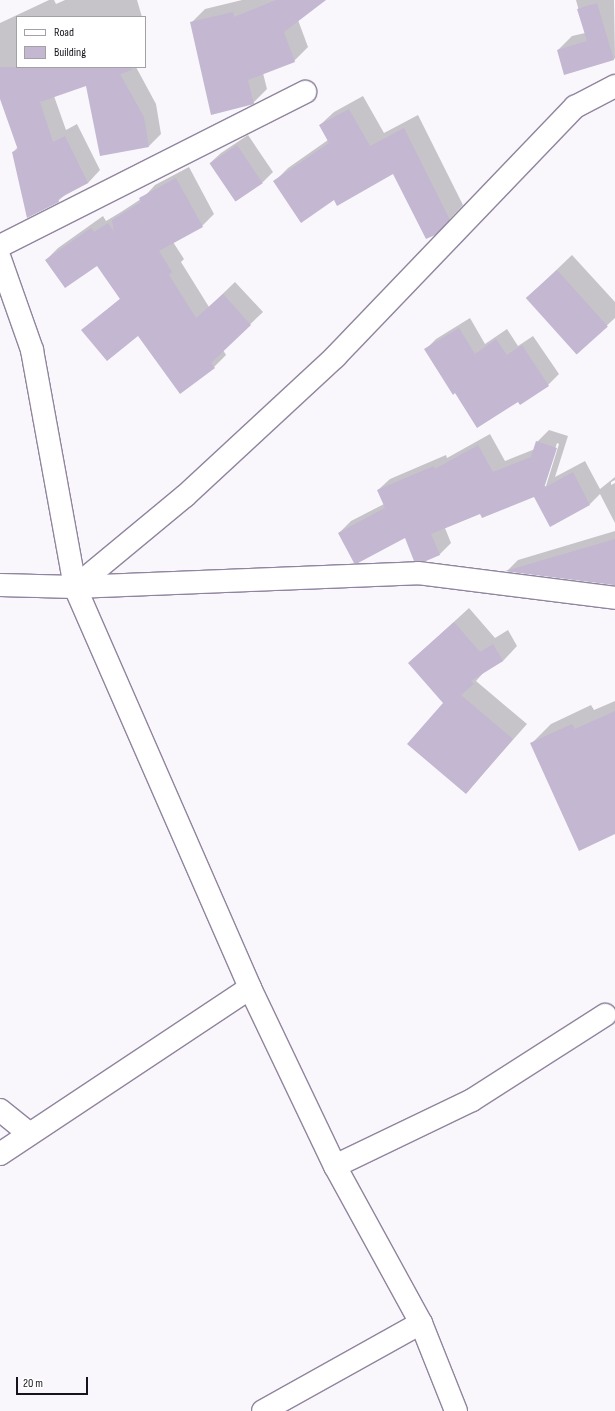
<!DOCTYPE html>
<style>
body{margin:0}
#map{position:relative;width:615px;height:1411px;overflow:hidden;background:#f9f6fc;font-family:"Sofia Sans Condensed",sans-serif}
div>[style]{position:absolute}
.shadow>*{inset:0;background:#0003}
.building>*{inset:0;background:#c3b7d1;transform-origin:0 0}
.roads{filter:drop-shadow(1px 0 #90859e) drop-shadow(-1px 0 #90859e) drop-shadow(0 1px #90859e) drop-shadow(0 -1px #90859e)}
.street>*{height:22px;margin:-11px;padding:0 11px;transform-origin:11px;border-radius:11px;background:#fff}
.secondary>*{height:22px;margin:-11px;padding:0 11px;transform-origin:11px;border-radius:11px;background:#fff}
span{translate:-50% -50%;white-space:nowrap;text-align:center;line-height:1.15;-webkit-text-stroke:3px #fff;paint-order:stroke}
.legend{position:absolute;left:16px;top:16px;width:130px;height:52px;box-sizing:border-box;background:#fff;border:1px solid #a3a1a5;margin:0;padding:5px 7px;list-style:none;font-size:12px;color:#18141d}
.legend li{display:flex;align-items:center;gap:8px;height:20px}
.legend b{width:20px;border:1px solid #a3a1a5}
.scale{position:absolute;left:16px;top:1377px;width:72px;height:18px;box-sizing:border-box;border:2px solid #18141d;border-top:0;padding-left:5px;font-size:12px;line-height:14px;white-space:nowrap;color:#18141d;-webkit-text-stroke:3px #fff;paint-order:stroke}
</style>
<div id="map">
<div class="shadow">
<div style="clip-path:polygon(49px 0,54px 0,56px 4px,65px 0,137px 0,142px 17px,17px 17px,17px 67px,136px 67px,156px 104px,161px 134px,149px 146px,87px 84px,54px 96px,66px 130px,77px 124px,100px 170px,88px 183px,66px 194px,58px 201px,13px 152px,18px 147px,0 96px,0 23px)"></div>
<div style="clip-path:polygon(242px 0,325px 0,298px 20px,308px 47px,294px 61px,263px 73px,267px 89px,253px 103px,191px 23px,205px 9px)"></div>
<div style="clip-path:polygon(576px 0,614px 0,615px 58px,613px 60px,558px 50px,572px 36px,585px 33px)"></div>
<div style="clip-path:polygon(145px 40px,146px 51px,145px 52px)"></div>
<div style="clip-path:polygon(363px 96px,384px 133px,418px 115px,463px 205px,449px 220px,394px 172px,334px 199px,274px 182px,288px 168px,328px 140px,320px 125px,334px 112px)"></div>
<div style="clip-path:polygon(248px 135px,273px 172px,263px 182px,236px 201px,210px 163px,221px 153px)"></div>
<div style="clip-path:polygon(189px 167px,214px 214px,202px 226px,173px 242px,184px 259px,181px 262px,209px 307px,235px 282px,263px 312px,223px 350px,226px 355px,214px 367px,138px 335px,83px 330px,121px 298px,97px 264px,46px 260px,58px 248px,103px 216px,106px 221px,121px 212px,144px 197px,155px 185px)"></div>
<div style="clip-path:polygon(572px 255px,615px 302px,615px 318px,577px 353px,527px 298px)"></div>
<div style="clip-path:polygon(470px 318px,485px 344px,507px 329px,518px 346px,533px 336px,559px 374px,548px 385px,520px 404px,518px 401px,456px 392px,426px 349px,436px 339px)"></div>
<div style="clip-path:polygon(evenodd,549px 430px,568px 436px,555px 477px,585px 461px,600px 489px,615px 477px,615px 480px,611px 482px,611px 485px,615px 483px,615px 523px,600px 494px,590px 504px,551px 525px,534px 495px,481px 513px,445px 528px,451px 543px,439px 555px,405px 537px,339px 533px,351px 521px,384px 504px,378px 490px,390px 479px,446px 455px,447px 458px,490px 434px,505px 461px,535px 449px,537px 442px,549px 430px,557px 443px,559px 444px,546px 486px,543px 486px,557px 443px)"></div>
<div style="clip-path:polygon(615px 531px,615px 585px,507px 571px,518px 560px)"></div>
<div style="clip-path:polygon(469px 608px,495px 638px,508px 630px,517px 646px,503px 661px,484px 672px,476px 681px,527px 724px,466px 793px,444px 703px,409px 663px)"></div>
<div style="clip-path:polygon(615px 701px,615px 833px,532px 743px,551px 724px,591px 705px,594px 710px)"></div>
</div>
<div class="building">
<div style="clip-path:polygon(276px 0,326px 0,284px 32px,295px 62px,248px 80px,254px 104px,211px 115px,190px 22px,233px 12px,234px 17px)"></div>
<div style="clip-path:polygon(597px 3px,614px 60px,564px 75px,557px 50px,587px 41px,577px 9px)"></div>
<div style="clip-path:polygon(0 67px,131px 67px,132px 70px,120px 74px,144px 117px,149px 147px,100px 156px,86px 86px,40px 102px,53px 142px,65px 136px,88px 183px,58px 199px,59px 202px,27px 218px,12px 152px,18px 150px,0 99px)"></div>
<div style="clip-path:polygon(349px 109px,370px 146px,404px 128px,450px 220px,435px 235px,426px 239px,393px 174px,337px 206px,334px 200px,301px 223px,273px 181px,329px 143px,319px 125px)"></div>
<div style="left:237px;top:145px;width:46px;height:33px;rotate:56deg"></div>
<div style="clip-path:polygon(176px 178px,203px 227px,159px 251px,172px 272px,169px 275px,196px 318px,223px 294px,251px 325px,211px 363px,215px 368px,180px 394px,138px 336px,107px 361px,81px 330px,120px 299px,97px 266px,65px 288px,45px 260px,91px 228px,94px 232px,108px 223px,114px 232px,112px 220px,141px 202px,139px 198px)"></div>
<div style="left:557px;top:270px;width:76px;height:42px;rotate:48deg"></div>
<div style="clip-path:polygon(459px 328px,475px 354px,496px 339px,507px 355px,522px 345px,549px 386px,520px 405px,518px 402px,477px 428px,455px 393px,453px 395px,424px 349px)"></div>
<div style="clip-path:polygon(536px 441px,557px 448px,544px 488px,573px 472px,590px 505px,550px 527px,534px 497px,482px 518px,480px 514px,431px 534px,440px 555px,426px 561px,414px 561px,405px 538px,358px 563px,354px 563px,338px 533px,385px 508px,377px 490px,434px 466px,435px 469px,478px 445px,493px 472px,531px 457px)"></div>
<div style="clip-path:polygon(615px 539px,615px 585px,505px 571px)"></div>
<div style="clip-path:polygon(454px 622px,480px 652px,493px 644px,503px 661px,471px 681px,474px 684px,461px 695px,513px 739px,466px 794px,407px 744px,443px 703px,408px 663px)"></div>
<div style="clip-path:polygon(615px 711px,615px 834px,579px 851px,530px 743px,572px 724px,575px 729px)"></div>
</div>
<div class="roads">
<div class="street">
<div style="left:0;top:246px;width:342px;rotate:-26.8deg"></div>
<div style="left:0;top:259px;width:96px;rotate:70.6deg"></div>
<div style="left:32px;top:350px;width:241px;rotate:79.7deg"></div>
<div style="left:75px;top:587px;width:438px;rotate:66.4deg"></div>
<div style="left:250px;top:988px;width:197px;rotate:64.5deg"></div>
<div style="left:335px;top:1166px;width:179px;rotate:61.3deg"></div>
<div style="left:421px;top:1323px;width:95px;rotate:68.3deg"></div>
<div style="left:75px;top:587px;width:143px;rotate:-39.6deg"></div>
<div style="left:185px;top:496px;width:205px;rotate:-42.8deg"></div>
<div style="left:335px;top:357px;width:347px;rotate:-46.2deg"></div>
<div style="left:575px;top:107px;width:45px;rotate:-27.7deg"></div>
<div style="left:0;top:1110px;width:38px;rotate:39deg"></div>
<div style="left:0;top:1154px;width:300px;rotate:-33.6deg"></div>
<div style="left:335px;top:1166px;width:152px;rotate:-25.7deg"></div>
<div style="left:472px;top:1100px;width:158px;rotate:-32.6deg"></div>
<div style="left:263px;top:1411px;width:181px;rotate:-29.1deg"></div>
</div>
<div class="secondary">
<div style="left:0;top:585px;width:75px;rotate:1.5deg"></div>
<div style="left:75px;top:587px;width:343px;rotate:-2.3deg"></div>
<div style="left:418px;top:573px;width:199px;rotate:7.2deg"></div>
</div>
</div>
<ul class="legend">
<li><b style="height:5px;background:#fff"></b>Road</li>
<li><b style="height:11px;background:#c3b7d1"></b>Building</li>
</ul>
<div class="scale">20 m</div>
</div>
